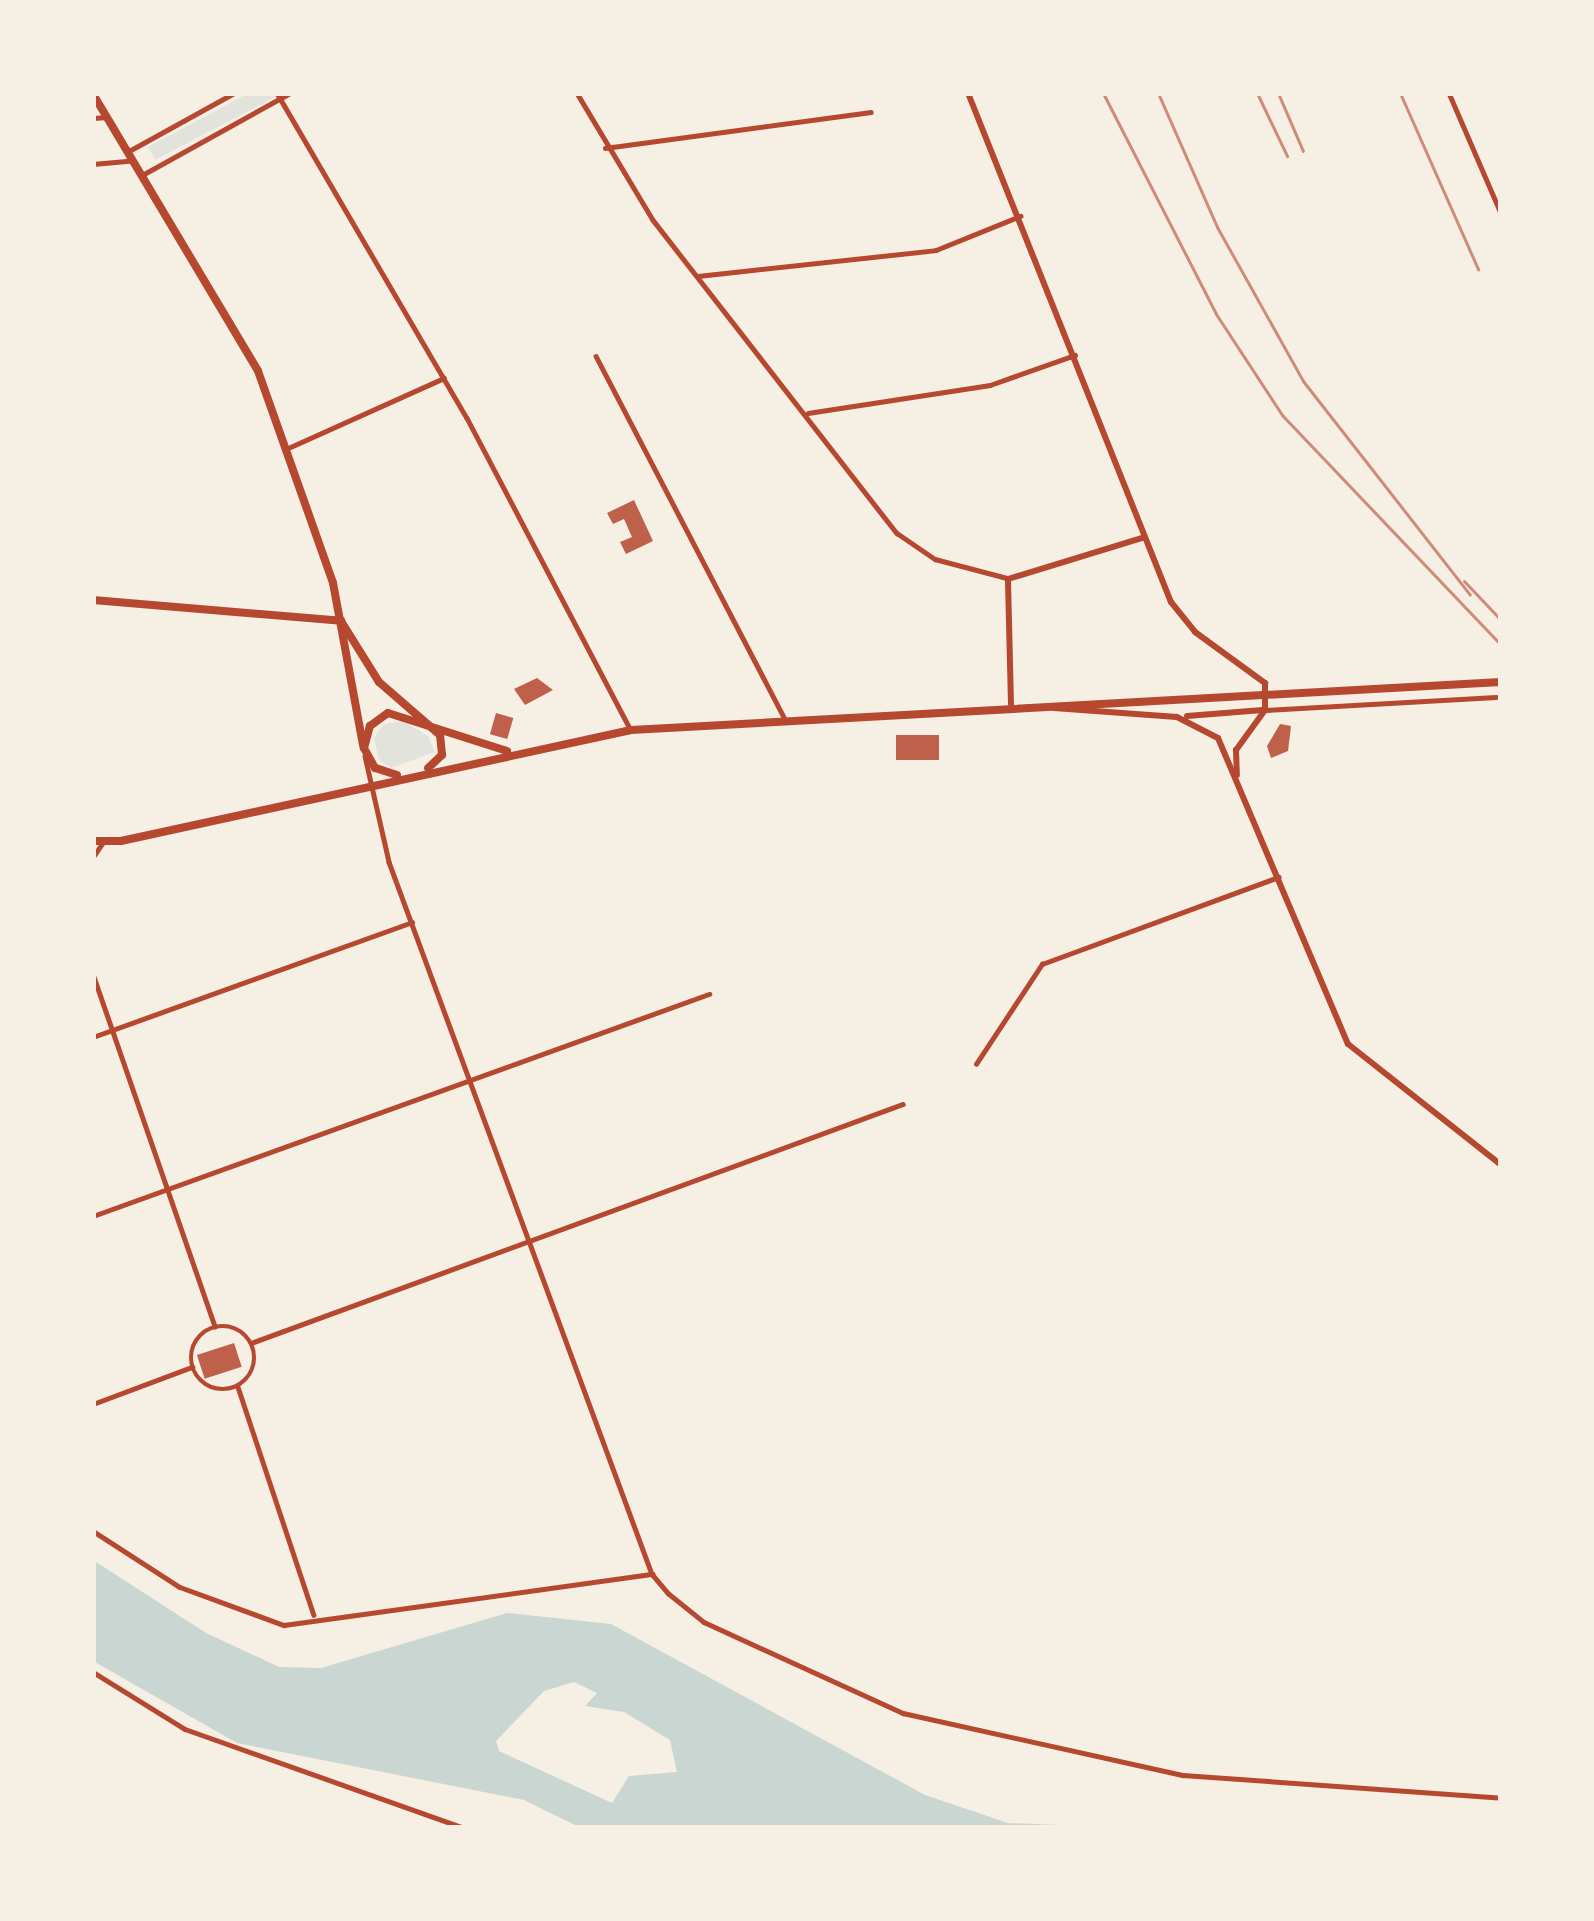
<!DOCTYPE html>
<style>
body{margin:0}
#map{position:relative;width:1594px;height:1921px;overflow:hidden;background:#f6efe4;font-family:"PT Sans",sans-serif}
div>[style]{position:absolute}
.green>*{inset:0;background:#e2e4dc}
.water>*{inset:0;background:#c9d6d2}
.building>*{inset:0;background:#bf614a;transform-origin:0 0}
.minor>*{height:4.5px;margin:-2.25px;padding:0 2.25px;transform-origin:2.25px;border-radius:2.25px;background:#b5482f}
.minor>.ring{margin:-2.25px;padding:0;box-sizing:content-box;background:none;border:4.5px solid #b5482f;border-radius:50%}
.tertiary>*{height:6px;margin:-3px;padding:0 3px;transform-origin:3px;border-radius:3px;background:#b5482f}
.secondary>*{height:8px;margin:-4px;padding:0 4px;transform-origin:4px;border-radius:4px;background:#b5482f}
.primary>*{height:8px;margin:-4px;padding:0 4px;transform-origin:4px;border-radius:4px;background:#b5482f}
.rail>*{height:3px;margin:-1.5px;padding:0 1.5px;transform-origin:1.5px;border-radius:1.5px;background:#cf8b77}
span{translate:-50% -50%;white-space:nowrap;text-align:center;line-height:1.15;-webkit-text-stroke:12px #f6efe4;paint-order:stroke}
.frame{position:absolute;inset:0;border:96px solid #f6efe4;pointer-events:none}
</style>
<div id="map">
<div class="green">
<div style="clip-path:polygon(249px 93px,275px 97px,155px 160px,148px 147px)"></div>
<div style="clip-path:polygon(403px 721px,428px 736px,435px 752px,391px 768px,379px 760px,374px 738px,384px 724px)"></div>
</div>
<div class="water">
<div style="clip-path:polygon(evenodd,93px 1560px,206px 1633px,279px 1667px,321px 1668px,507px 1613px,611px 1624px,925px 1795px,1008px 1823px,1132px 1828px,581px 1828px,524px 1800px,237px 1743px,93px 1661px,93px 1560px,574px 1682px,597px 1693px,585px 1706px,624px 1712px,670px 1740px,677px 1772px,629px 1776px,612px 1803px,499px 1751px,496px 1741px,544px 1691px,574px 1682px)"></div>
</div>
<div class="building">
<div style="clip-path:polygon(634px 500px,653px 541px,626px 554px,620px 542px,632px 537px,624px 519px,613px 524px,607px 513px)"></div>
<div style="clip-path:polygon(537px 678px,553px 690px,525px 705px,514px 689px)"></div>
<div style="left:496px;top:713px;width:18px;height:22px;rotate:16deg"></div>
<div style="clip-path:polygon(1280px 724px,1291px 726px,1288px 751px,1271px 758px,1267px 746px)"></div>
<div style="left:939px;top:735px;width:25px;height:43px;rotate:90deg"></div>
<div style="left:234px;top:1343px;width:25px;height:39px;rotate:72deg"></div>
</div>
<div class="minor">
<div style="left:277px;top:93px;width:376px;rotate:59.7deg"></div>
<div style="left:467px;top:418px;width:352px;rotate:62.3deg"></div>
<div style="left:577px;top:93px;width:148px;rotate:59.1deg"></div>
<div style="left:653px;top:220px;width:397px;rotate:52.1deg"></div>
<div style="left:897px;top:533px;width:46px;rotate:34.4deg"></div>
<div style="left:935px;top:559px;width:74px;rotate:14.8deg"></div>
<div style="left:1449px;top:93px;width:131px;rotate:66.6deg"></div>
<div style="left:93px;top:118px;width:14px;rotate:-4deg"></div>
<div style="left:605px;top:148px;width:268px;rotate:-7.7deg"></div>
<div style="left:129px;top:151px;width:120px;rotate:-28.9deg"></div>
<div style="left:93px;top:164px;width:36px;rotate:-5deg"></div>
<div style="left:144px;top:174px;width:167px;rotate:-29deg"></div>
<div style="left:698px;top:276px;width:239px;rotate:-6.2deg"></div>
<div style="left:936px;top:250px;width:91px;rotate:-22deg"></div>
<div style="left:596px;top:356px;width:407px;rotate:62.5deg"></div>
<div style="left:808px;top:413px;width:184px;rotate:-8.7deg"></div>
<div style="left:990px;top:385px;width:90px;rotate:-19.4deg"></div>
<div style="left:286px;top:449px;width:173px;rotate:-24.2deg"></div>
<div style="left:1265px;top:710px;width:231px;rotate:-3.2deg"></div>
<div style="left:365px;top:756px;width:109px;rotate:77.2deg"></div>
<div style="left:389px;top:862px;width:759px;rotate:69.73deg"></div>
<div style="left:652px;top:1574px;width:25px;rotate:50deg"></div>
<div style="left:668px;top:1593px;width:46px;rotate:38.9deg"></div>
<div style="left:704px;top:1622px;width:219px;rotate:24.6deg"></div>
<div style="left:903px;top:1713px;width:287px;rotate:12.5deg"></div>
<div style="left:1183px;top:1775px;width:319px;rotate:4.1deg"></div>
<div style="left:93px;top:857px;width:18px;rotate:-56deg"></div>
<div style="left:93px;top:974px;width:373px;rotate:70.9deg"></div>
<div style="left:93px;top:1037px;width:339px;rotate:-19.8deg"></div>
<div style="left:976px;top:1064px;width:120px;rotate:-56.6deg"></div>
<div style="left:1042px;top:964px;width:252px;rotate:-20.2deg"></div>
<div style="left:93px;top:1216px;width:655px;rotate:-19.82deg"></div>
<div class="ring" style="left:191px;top:1326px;width:59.5px;height:59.5px"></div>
<div style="left:251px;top:1343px;width:694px;rotate:-20.13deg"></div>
<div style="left:238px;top:1387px;width:240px;rotate:71.6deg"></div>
<div style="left:93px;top:1404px;width:106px;rotate:-20.5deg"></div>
<div style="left:93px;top:1531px;width:103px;rotate:32.8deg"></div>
<div style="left:180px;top:1587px;width:111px;rotate:20.1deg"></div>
<div style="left:284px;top:1625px;width:372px;rotate:-7.9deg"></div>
<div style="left:93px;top:1672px;width:108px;rotate:31.8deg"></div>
<div style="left:185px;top:1729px;width:297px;rotate:19.5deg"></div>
</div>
<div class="tertiary">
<div style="left:968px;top:93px;width:548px;rotate:68.26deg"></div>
<div style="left:1171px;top:602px;width:38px;rotate:51deg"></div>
<div style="left:1195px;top:632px;width:87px;rotate:36.1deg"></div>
<div style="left:1265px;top:683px;width:27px;rotate:90deg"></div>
<div style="left:1265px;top:710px;width:49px;rotate:125.9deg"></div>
<div style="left:1236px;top:750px;width:25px;rotate:88deg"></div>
<div style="left:1011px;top:704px;width:125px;rotate:-91.4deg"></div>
<div style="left:1008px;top:579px;width:143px;rotate:-17deg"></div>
<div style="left:1054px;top:708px;width:123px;rotate:4.2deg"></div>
<div style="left:1177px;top:717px;width:46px;rotate:27.1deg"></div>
<div style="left:1218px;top:738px;width:332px;rotate:67deg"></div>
<div style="left:1348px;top:1044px;width:195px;rotate:38.3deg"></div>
<div style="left:1187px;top:716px;width:76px;rotate:-4.5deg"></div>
</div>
<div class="secondary">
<div style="left:93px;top:94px;width:322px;rotate:59.2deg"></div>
<div style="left:258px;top:371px;width:225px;rotate:70.5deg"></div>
<div style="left:333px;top:583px;width:165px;rotate:79.5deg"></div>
</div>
<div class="primary">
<div style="left:93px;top:600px;width:249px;rotate:4.8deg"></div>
<div style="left:341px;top:621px;width:72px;rotate:58.1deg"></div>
<div style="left:379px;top:682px;width:81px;rotate:41deg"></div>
<div style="left:440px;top:735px;width:20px;rotate:84deg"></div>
<div style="left:442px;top:755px;width:19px;rotate:137deg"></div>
<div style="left:397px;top:775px;width:23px;rotate:-162deg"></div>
<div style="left:375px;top:768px;width:23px;rotate:-119deg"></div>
<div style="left:364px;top:748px;width:23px;rotate:-75deg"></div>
<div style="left:370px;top:726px;width:22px;rotate:-36deg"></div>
<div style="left:388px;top:713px;width:125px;rotate:17.7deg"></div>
<div style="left:93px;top:841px;width:28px"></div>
<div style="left:121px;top:841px;width:522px;rotate:-12.28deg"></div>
<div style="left:631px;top:730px;width:871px;rotate:-3.16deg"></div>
</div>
<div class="rail">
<div style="left:1103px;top:93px;width:248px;rotate:62.9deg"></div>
<div style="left:1216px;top:314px;width:121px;rotate:56.8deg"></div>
<div style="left:1282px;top:415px;width:318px;rotate:46.4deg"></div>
<div style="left:1158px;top:93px;width:146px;rotate:66.2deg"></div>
<div style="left:1217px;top:227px;width:176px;rotate:60.8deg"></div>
<div style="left:1303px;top:381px;width:271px;rotate:52deg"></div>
<div style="left:1257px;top:93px;width:70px;rotate:64.5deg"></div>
<div style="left:1278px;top:93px;width:63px;rotate:66.7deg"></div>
<div style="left:1400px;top:93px;width:193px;rotate:66.1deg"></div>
<div style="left:1464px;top:581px;width:52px;rotate:46.5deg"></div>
</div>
<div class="frame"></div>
</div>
